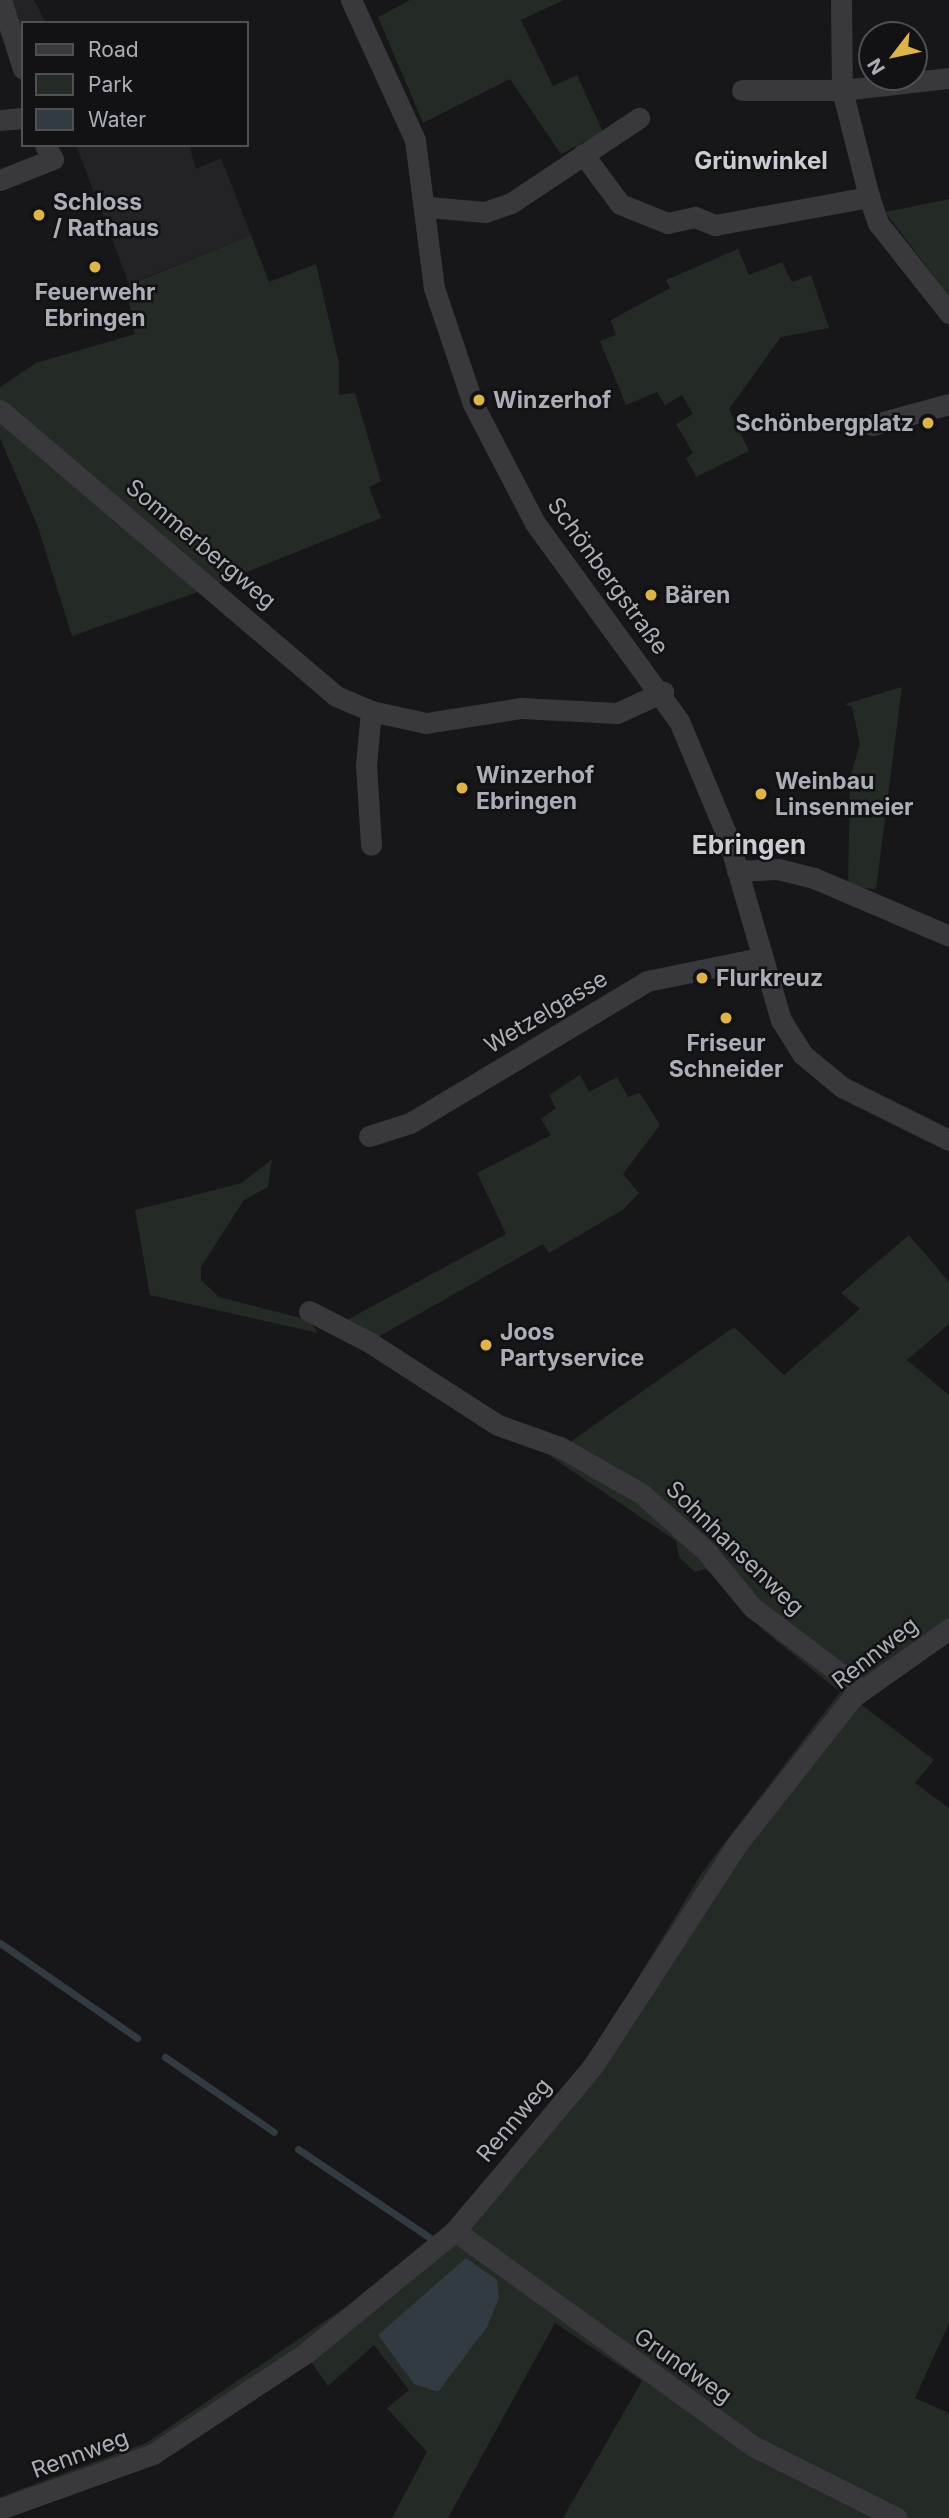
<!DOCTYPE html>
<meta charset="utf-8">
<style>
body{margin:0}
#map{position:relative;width:949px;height:2518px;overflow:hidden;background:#171719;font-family:Inter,sans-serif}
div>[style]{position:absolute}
.built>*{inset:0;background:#232326}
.green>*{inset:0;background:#242a25}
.water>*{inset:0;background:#333b42}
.stream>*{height:7px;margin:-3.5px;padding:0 3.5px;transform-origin:3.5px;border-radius:3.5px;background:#333b42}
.minor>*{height:21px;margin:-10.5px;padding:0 10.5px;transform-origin:10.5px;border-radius:10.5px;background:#39393d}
.dots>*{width:19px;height:19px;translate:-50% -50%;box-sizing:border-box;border:4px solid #121214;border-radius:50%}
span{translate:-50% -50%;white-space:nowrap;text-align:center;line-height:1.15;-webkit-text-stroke:5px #121214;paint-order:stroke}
.poi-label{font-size:23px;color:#abaeb7;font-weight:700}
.left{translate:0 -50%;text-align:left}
.right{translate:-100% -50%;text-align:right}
.street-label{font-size:23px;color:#abaeb7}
.neighbourhood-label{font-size:24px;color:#cbcdd4;font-weight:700}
.quarter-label{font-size:26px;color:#cbcdd4;font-weight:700}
.legend{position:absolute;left:21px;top:21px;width:228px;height:126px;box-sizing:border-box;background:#121214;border:2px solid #4f5055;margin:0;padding:9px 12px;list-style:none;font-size:21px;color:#abaeb7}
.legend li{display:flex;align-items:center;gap:14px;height:35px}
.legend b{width:35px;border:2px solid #4f5055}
.north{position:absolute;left:858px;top:21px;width:70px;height:70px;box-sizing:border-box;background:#121214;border:2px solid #4f5055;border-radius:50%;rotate:238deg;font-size:19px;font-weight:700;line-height:28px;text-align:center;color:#abaeb7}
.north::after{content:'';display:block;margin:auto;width:24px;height:32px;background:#deb44a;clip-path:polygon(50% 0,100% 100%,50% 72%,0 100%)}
</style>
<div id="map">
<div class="built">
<div style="clip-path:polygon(10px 0,34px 0,46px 23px,23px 23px,23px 44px)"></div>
<div style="clip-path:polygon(76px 145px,189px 145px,196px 169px,221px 158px,251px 235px,129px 284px)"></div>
</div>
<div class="green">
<div style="clip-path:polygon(410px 0,564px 0,521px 20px,553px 86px,577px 75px,603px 132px,561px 154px,510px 79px,423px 123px,378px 17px)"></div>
<div style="clip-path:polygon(949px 199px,949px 296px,885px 212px)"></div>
<div style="clip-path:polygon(251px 235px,269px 282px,316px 264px,339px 363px,339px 395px,355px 393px,381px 481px,369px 487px,381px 518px,219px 583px,359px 715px,198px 592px,72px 636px,38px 527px,0 438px,0 387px,36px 363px,135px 334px,126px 286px)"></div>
<div style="clip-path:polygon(738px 249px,749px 275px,782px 262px,792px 282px,811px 275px,829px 328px,781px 337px,729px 409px,749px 451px,696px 477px,686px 458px,693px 453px,676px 424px,693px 414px,682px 395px,665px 405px,657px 392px,626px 405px,600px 341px,616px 335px,611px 320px,670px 288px,666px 280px)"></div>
<div style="clip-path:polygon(902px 687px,876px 889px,848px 887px,850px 778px,860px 744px,852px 707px,845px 704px)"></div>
<div style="clip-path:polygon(580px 1075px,589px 1092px,617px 1077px,628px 1097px,640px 1093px,660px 1125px,623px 1174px,639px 1193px,624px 1209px,549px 1253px,543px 1244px,378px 1337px,347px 1320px,506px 1234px,477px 1173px,551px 1135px,541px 1119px,556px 1108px,549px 1095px)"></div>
<div style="clip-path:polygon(272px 1159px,268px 1187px,244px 1200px,201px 1267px,201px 1280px,219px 1297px,309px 1320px,318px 1333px,150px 1295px,135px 1210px,242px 1183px)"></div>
<div style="clip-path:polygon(909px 1235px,949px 1282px,949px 1324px,907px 1360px,949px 1395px,949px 1619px,857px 1701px,934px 1760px,915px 1783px,949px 1808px,949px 2323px,915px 2398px,949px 2413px,949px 2518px,563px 2518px,642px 2381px,555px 2323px,448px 2518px,392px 2518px,427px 2452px,387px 2408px,409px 2390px,374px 2345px,328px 2386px,309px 2359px,159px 2463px,0 2517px,0 2497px,146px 2443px,347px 2306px,446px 2225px,588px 2060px,703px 1871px,840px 1692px,763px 1630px,721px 1581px,705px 1569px,695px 1572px,679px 1557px,676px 1541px,550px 1456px,734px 1327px,784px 1375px,860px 1309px,841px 1293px)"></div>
</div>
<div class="water">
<div style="clip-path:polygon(466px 2258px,497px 2280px,499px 2298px,487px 2327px,438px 2392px,414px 2384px,378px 2335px)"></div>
</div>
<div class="stream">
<div style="left:0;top:1943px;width:167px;rotate:34.7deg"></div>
<div style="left:165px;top:2057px;width:132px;rotate:34.5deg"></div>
<div style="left:298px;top:2149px;width:161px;rotate:33.9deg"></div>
</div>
<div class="minor">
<div style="left:1px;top:0;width:72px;rotate:72.3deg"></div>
<div style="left:351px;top:0;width:154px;rotate:65.4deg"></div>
<div style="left:415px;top:140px;width:149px;rotate:82.7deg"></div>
<div style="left:434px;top:288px;width:122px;rotate:71.4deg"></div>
<div style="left:473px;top:404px;width:134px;rotate:62.5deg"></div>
<div style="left:535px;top:523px;width:245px;rotate:54deg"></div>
<div style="left:679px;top:721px;width:127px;rotate:67.3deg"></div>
<div style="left:728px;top:838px;width:190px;rotate:73.8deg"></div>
<div style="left:781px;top:1020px;width:40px;rotate:58deg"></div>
<div style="left:802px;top:1054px;width:52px;rotate:39.5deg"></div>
<div style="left:842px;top:1087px;width:119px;rotate:26.4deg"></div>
<div style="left:841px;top:0;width:90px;rotate:89.4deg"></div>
<div style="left:842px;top:90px;width:110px;rotate:75.8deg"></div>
<div style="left:869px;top:197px;width:28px;rotate:71deg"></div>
<div style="left:878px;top:223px;width:115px;rotate:51.7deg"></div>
<div style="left:742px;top:90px;width:100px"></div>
<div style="left:842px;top:90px;width:108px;rotate:-6.4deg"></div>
<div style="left:0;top:120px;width:23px;rotate:-5deg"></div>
<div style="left:583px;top:154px;width:62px;rotate:53.5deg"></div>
<div style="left:620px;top:204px;width:51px;rotate:22deg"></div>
<div style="left:667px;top:223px;width:29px;rotate:-12deg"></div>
<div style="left:695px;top:217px;width:22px;rotate:22deg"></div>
<div style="left:715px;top:225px;width:157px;rotate:-10.3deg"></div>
<div style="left:0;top:180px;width:57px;rotate:-21.6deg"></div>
<div style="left:53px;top:159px;width:16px;rotate:-120deg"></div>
<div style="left:428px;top:207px;width:57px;rotate:5deg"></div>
<div style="left:485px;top:212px;width:28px;rotate:-19deg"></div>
<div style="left:511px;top:203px;width:154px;rotate:-33.6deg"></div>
<div style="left:0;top:410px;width:441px;rotate:40.4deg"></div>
<div style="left:336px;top:696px;width:38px;rotate:23deg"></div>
<div style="left:371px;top:711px;width:56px;rotate:12.3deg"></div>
<div style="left:426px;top:723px;width:96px;rotate:-9deg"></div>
<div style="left:521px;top:708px;width:96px;rotate:3deg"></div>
<div style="left:617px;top:713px;width:51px;rotate:-24.5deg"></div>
<div style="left:872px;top:425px;width:80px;rotate:-15.3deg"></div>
<div style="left:371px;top:711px;width:54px;rotate:95.3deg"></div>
<div style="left:366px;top:765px;width:80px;rotate:86.4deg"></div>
<div style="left:737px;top:871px;width:41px;rotate:-2.8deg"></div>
<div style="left:778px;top:869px;width:37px;rotate:14deg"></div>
<div style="left:814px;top:878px;width:147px;rotate:23.2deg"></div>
<div style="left:369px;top:1136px;width:43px;rotate:-17.6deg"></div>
<div style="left:410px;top:1123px;width:276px;rotate:-30.9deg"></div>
<div style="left:647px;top:981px;width:115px;rotate:-11.5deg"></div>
<div style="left:309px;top:1311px;width:68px;rotate:27.3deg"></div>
<div style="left:369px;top:1342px;width:153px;rotate:32.8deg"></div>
<div style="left:498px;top:1425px;width:66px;rotate:19.5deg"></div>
<div style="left:560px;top:1447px;width:95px;rotate:29.8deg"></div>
<div style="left:642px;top:1494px;width:86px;rotate:41.7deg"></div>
<div style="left:706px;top:1551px;width:72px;rotate:50.6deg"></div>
<div style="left:752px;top:1607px;width:138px;rotate:37deg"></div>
<div style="left:455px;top:2231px;width:367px;rotate:35.8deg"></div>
<div style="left:753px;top:2446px;width:161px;rotate:26.6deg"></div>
<div style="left:0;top:2509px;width:163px;rotate:-19.8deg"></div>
<div style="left:153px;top:2454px;width:185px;rotate:-33.5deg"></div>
<div style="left:307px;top:2352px;width:191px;rotate:-39.3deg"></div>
<div style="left:455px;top:2231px;width:215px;rotate:-50.1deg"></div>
<div style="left:593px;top:2066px;width:266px;rotate:-57deg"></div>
<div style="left:738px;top:1843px;width:186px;rotate:-51.8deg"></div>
<div style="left:853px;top:1697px;width:118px;rotate:-35.3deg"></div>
</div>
<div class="dots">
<div style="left:39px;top:215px;background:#deb44a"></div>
<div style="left:95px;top:267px;background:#deb44a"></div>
<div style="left:479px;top:400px;background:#deb44a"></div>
<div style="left:928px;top:423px;background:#deb44a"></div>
<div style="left:651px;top:595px;background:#deb44a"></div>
<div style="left:462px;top:788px;background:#deb44a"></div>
<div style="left:761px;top:794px;background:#deb44a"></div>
<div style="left:702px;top:978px;background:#deb44a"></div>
<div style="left:726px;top:1018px;background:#deb44a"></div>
<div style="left:486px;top:1345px;background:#deb44a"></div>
</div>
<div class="poi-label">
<span class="left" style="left:53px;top:215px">Schloss<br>/ Rathaus</span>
<span style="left:95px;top:305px">Feuerwehr<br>Ebringen</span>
<span class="left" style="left:493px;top:400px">Winzerhof</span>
<span class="right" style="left:914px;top:423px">Schönbergplatz</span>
<span class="left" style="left:665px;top:595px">Bären</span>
<span class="left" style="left:476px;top:788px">Winzerhof<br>Ebringen</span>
<span class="left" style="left:775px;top:794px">Weinbau<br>Linsenmeier</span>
<span class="left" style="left:716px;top:978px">Flurkreuz</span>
<span style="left:726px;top:1056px">Friseur<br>Schneider</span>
<span class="left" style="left:500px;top:1345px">Joos<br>Partyservice</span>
</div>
<div class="street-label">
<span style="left:201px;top:544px;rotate:40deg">Sommerbergweg</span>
<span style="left:608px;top:576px;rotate:54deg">Schönbergstraße</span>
<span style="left:546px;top:1012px;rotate:-31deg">Wetzelgasse</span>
<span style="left:735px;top:1548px;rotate:44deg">Sohnhansenweg</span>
<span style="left:875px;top:1653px;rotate:-38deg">Rennweg</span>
<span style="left:514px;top:2120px;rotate:-50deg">Rennweg</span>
<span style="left:683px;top:2366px;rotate:35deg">Grundweg</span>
<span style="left:80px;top:2454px;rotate:-20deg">Rennweg</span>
</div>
<div class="neighbourhood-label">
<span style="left:761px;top:161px">Grünwinkel</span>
</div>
<div class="quarter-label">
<span style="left:749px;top:845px">Ebringen</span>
</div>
<ul class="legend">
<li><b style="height:9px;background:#39393d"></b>Road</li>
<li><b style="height:19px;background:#242a25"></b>Park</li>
<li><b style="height:19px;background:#333b42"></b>Water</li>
</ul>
<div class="north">N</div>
</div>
